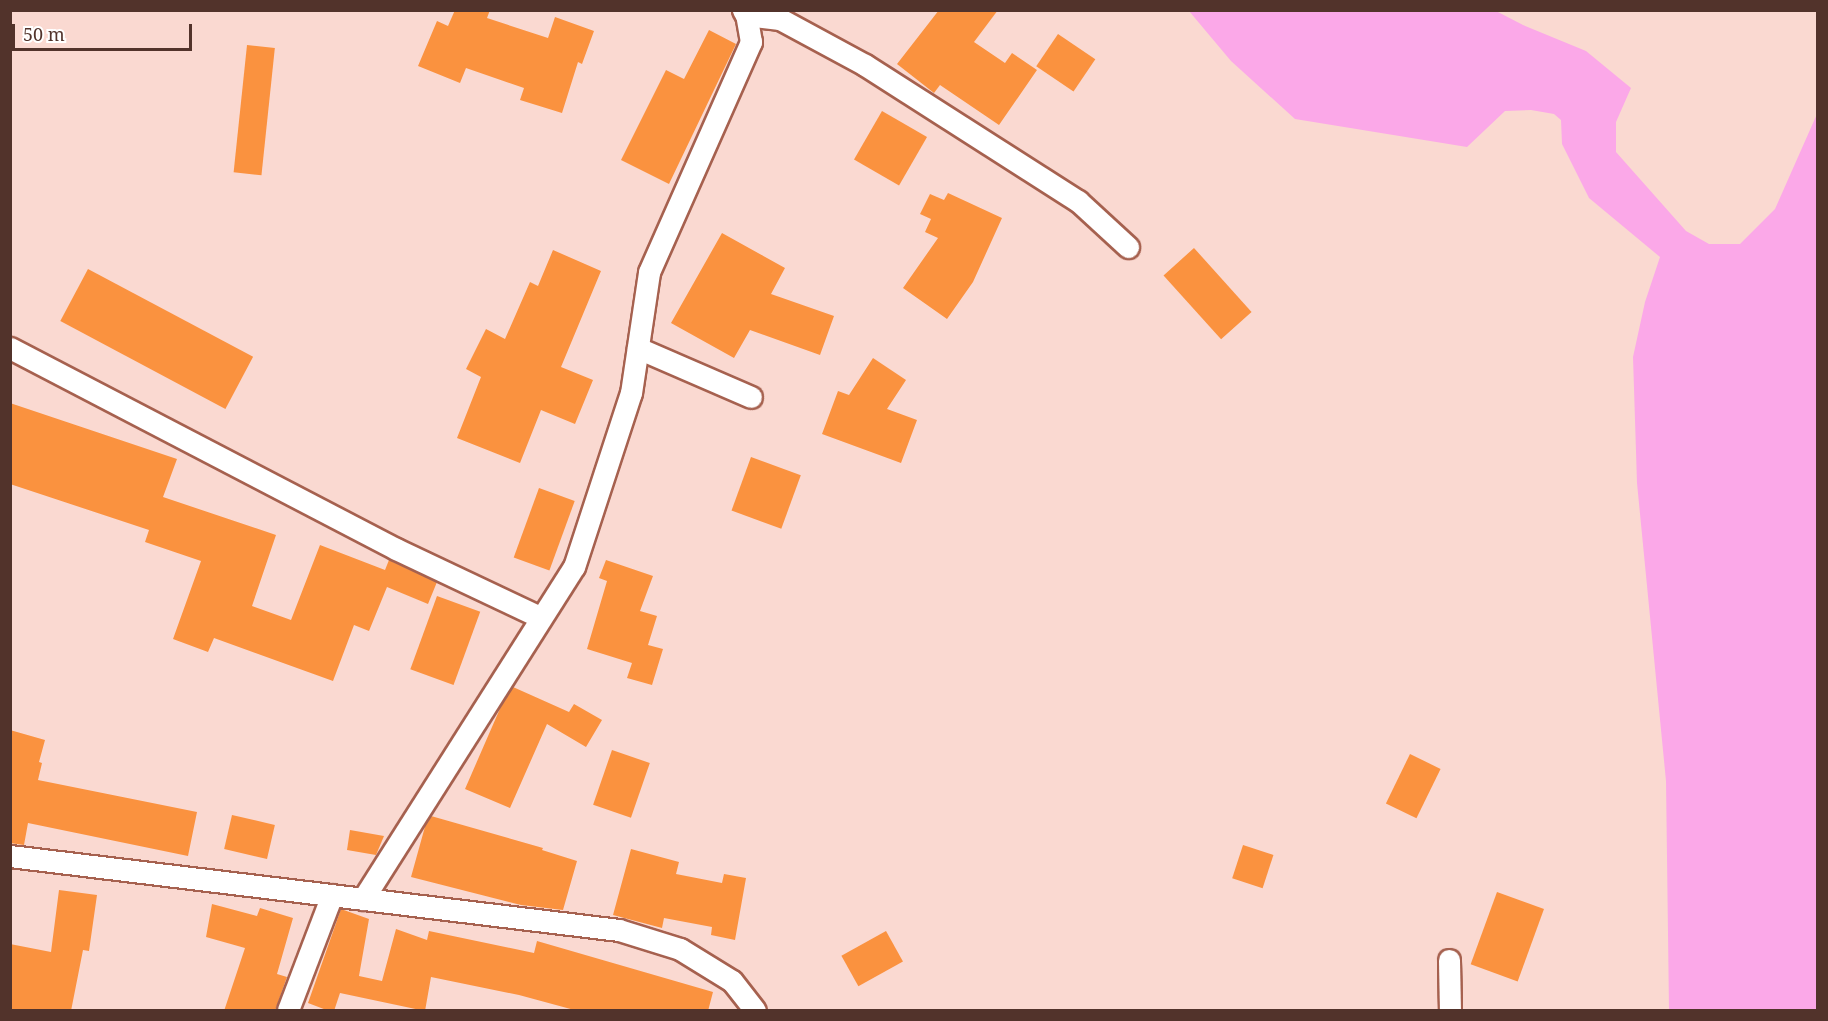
<!DOCTYPE html>
<style>
body{margin:0}
#map{position:relative;width:1828px;height:1021px;overflow:hidden;background:#fad9d1;font-family:"Noto Serif",serif}
div>[style]{position:absolute}
.water>*{inset:0;background:#fba8e8}
.building>*{inset:0;background:#fa923f;transform-origin:0 0}
.roads{filter:drop-shadow(2px 0 #a6614f) drop-shadow(-2px 0 #a6614f) drop-shadow(0 2px #a6614f) drop-shadow(0 -2px #a6614f)}
.minor>*{height:21px;margin:-10.5px;padding:0 10.5px;transform-origin:10.5px;border-radius:10.5px;background:#fff}
span{translate:-50% -50%;white-space:nowrap;text-align:center;line-height:1.15;-webkit-text-stroke:4.5px #fff;paint-order:stroke}
.frame{position:absolute;inset:0;border:12px solid #52332b;pointer-events:none}
.scale{position:absolute;left:12px;top:24px;width:180px;height:27px;box-sizing:border-box;border:3px solid #52332b;border-top:0;padding-left:8px;font-size:18px;line-height:21px;white-space:nowrap;color:#52332b;-webkit-text-stroke:4px #fff;paint-order:stroke}
</style>
<div id="map">
<div class="water">
<div style="clip-path:polygon(1189px 11px,1496px 11px,1523px 25px,1586px 51px,1631px 88px,1616px 122px,1616px 152px,1686px 231px,1709px 244px,1740px 244px,1775px 209px,1817px 114px,1817px 1010px,1669px 1010px,1666px 781px,1637px 483px,1633px 357px,1645px 302px,1660px 257px,1589px 198px,1562px 144px,1561px 120px,1554px 114px,1531px 110px,1505px 111px,1467px 147px,1295px 119px,1231px 61px)"></div>
</div>
<div class="building">
<div style="clip-path:polygon(455px 10px,490px 10px,487px 18px,548px 38px,555px 17px,594px 31px,582px 64px,578px 62px,562px 113px,520px 100px,524px 88px,466px 68px,460px 83px,418px 66px,437px 21px,448px 26px)"></div>
<div style="clip-path:polygon(939px 10px,998px 10px,974px 42px,1005px 63px,1012px 53px,1037px 70px,999px 125px,940px 85px,934px 93px,897px 64px)"></div>
<div style="clip-path:polygon(709px 30px,736px 44px,669px 184px,621px 160px,666px 70px,684px 79px)"></div>
<div style="left:1058px;top:34px;width:45px;height:39px;rotate:34deg"></div>
<div style="left:247px;top:45px;width:28px;height:128px;rotate:6deg"></div>
<div style="left:882px;top:111px;width:52px;height:56px;rotate:30deg"></div>
<div style="clip-path:polygon(948px 193px,1002px 218px,973px 282px,947px 319px,903px 288px,938px 238px,925px 232px,931px 219px,920px 214px,930px 194px,944px 200px)"></div>
<div style="clip-path:polygon(722px 233px,785px 268px,771px 294px,834px 316px,820px 355px,750px 330px,734px 358px,671px 323px)"></div>
<div style="left:1194px;top:248px;width:86px;height:41px;rotate:48deg"></div>
<div style="clip-path:polygon(553px 250px,601px 271px,561px 367px,593px 380px,575px 424px,541px 410px,520px 463px,457px 438px,481px 377px,466px 369px,486px 329px,505px 339px,530px 282px,538px 286px)"></div>
<div style="left:88px;top:269px;width:187px;height:59px;rotate:28deg"></div>
<div style="clip-path:polygon(873px 358px,906px 380px,887px 409px,917px 420px,901px 463px,822px 434px,838px 391px,849px 395px)"></div>
<div style="clip-path:polygon(10px 403px,177px 459px,163px 497px,276px 535px,252px 606px,291px 620px,320px 545px,385px 570px,389px 560px,437px 582px,428px 604px,387px 587px,369px 631px,354px 625px,333px 681px,214px 638px,208px 652px,173px 639px,201px 561px,145px 542px,149px 530px,10px 484px)"></div>
<div style="left:751px;top:457px;width:53px;height:57px;rotate:20deg"></div>
<div style="left:539px;top:488px;width:38px;height:74px;rotate:20deg"></div>
<div style="clip-path:polygon(606px 560px,653px 576px,640px 611px,657px 616px,648px 645px,663px 649px,652px 685px,627px 678px,632px 663px,587px 649px,607px 581px,599px 578px)"></div>
<div style="left:437px;top:596px;width:46px;height:78px;rotate:20deg"></div>
<div style="clip-path:polygon(513px 687px,569px 712px,574px 704px,602px 720px,586px 747px,547px 724px,510px 808px,465px 789px,502px 704px)"></div>
<div style="clip-path:polygon(10px 730px,45px 740px,39px 762px,42px 763px,38px 780px,197px 812px,188px 856px,28px 823px,24px 845px,10px 843px)"></div>
<div style="left:612px;top:750px;width:40px;height:58px;rotate:19deg"></div>
<div style="left:1410px;top:754px;width:34px;height:55px;rotate:26deg"></div>
<div style="left:232px;top:815px;width:44px;height:35px;rotate:13deg"></div>
<div style="clip-path:polygon(431px 816px,543px 848px,542px 850px,577px 861px,563px 910px,521px 905px,411px 877px,426px 823px)"></div>
<div style="clip-path:polygon(350px 830px,384px 836px,376px 855px,347px 850px)"></div>
<div style="left:1243px;top:845px;width:32px;height:35px;rotate:18deg"></div>
<div style="clip-path:polygon(631px 849px,679px 862px,676px 874px,722px 883px,724px 874px,746px 878px,735px 940px,711px 935px,712px 927px,664px 918px,662px 928px,613px 915px)"></div>
<div style="clip-path:polygon(59px 890px,97px 895px,89px 951px,83px 950px,71px 1011px,10px 1011px,10px 944px,51px 952px)"></div>
<div style="left:1497px;top:892px;width:50px;height:77px;rotate:20deg"></div>
<div style="clip-path:polygon(212px 904px,257px 916px,260px 908px,293px 918px,277px 974px,287px 977px,275px 1011px,224px 1011px,245px 948px,206px 937px)"></div>
<div style="clip-path:polygon(341px 909px,369px 919px,359px 976px,382px 981px,396px 929px,427px 940px,429px 931px,534px 953px,537px 941px,713px 992px,708px 1011px,578px 1011px,519px 995px,431px 977px,425px 1011px,340px 993px,334px 1011px,329px 1011px,308px 1003px)"></div>
<div style="left:886px;top:931px;width:35px;height:51px;rotate:61deg"></div>
</div>
<div class="roads">
<div class="minor">
<div style="left:746px;top:15px;width:34px;rotate:7deg"></div>
<div style="left:780px;top:19px;width:97px;rotate:28.4deg"></div>
<div style="left:865px;top:65px;width:253px;rotate:32.6deg"></div>
<div style="left:1078px;top:201px;width:68px;rotate:42.6deg"></div>
<div style="left:10px;top:348px;width:435px;rotate:27.5deg"></div>
<div style="left:396px;top:549px;width:159px;rotate:25.3deg"></div>
<div style="left:638px;top:348px;width:123px;rotate:23.4deg"></div>
<div style="left:10px;top:856px;width:613px;rotate:6.93deg"></div>
<div style="left:619px;top:930px;width:64px;rotate:17.3deg"></div>
<div style="left:680px;top:949px;width:61px;rotate:31.6deg"></div>
<div style="left:732px;top:981px;width:37px;rotate:52deg"></div>
<div style="left:363px;top:899px;width:393px;rotate:-57.6deg"></div>
<div style="left:574px;top:567px;width:183px;rotate:-71.9deg"></div>
<div style="left:631px;top:393px;width:122px;rotate:-81.5deg"></div>
<div style="left:649px;top:272px;width:252px;rotate:-66.1deg"></div>
<div style="left:751px;top:42px;width:27px;rotate:-100deg"></div>
<div style="left:746px;top:15px;width:6px;rotate:-121deg"></div>
<div style="left:1449px;top:960px;width:50px;rotate:88.9deg"></div>
<div style="left:288px;top:1010px;width:123px;rotate:-69.1deg"></div>
</div>
</div>
<div class="frame"></div>
<div class="scale">50 m</div>
</div>
